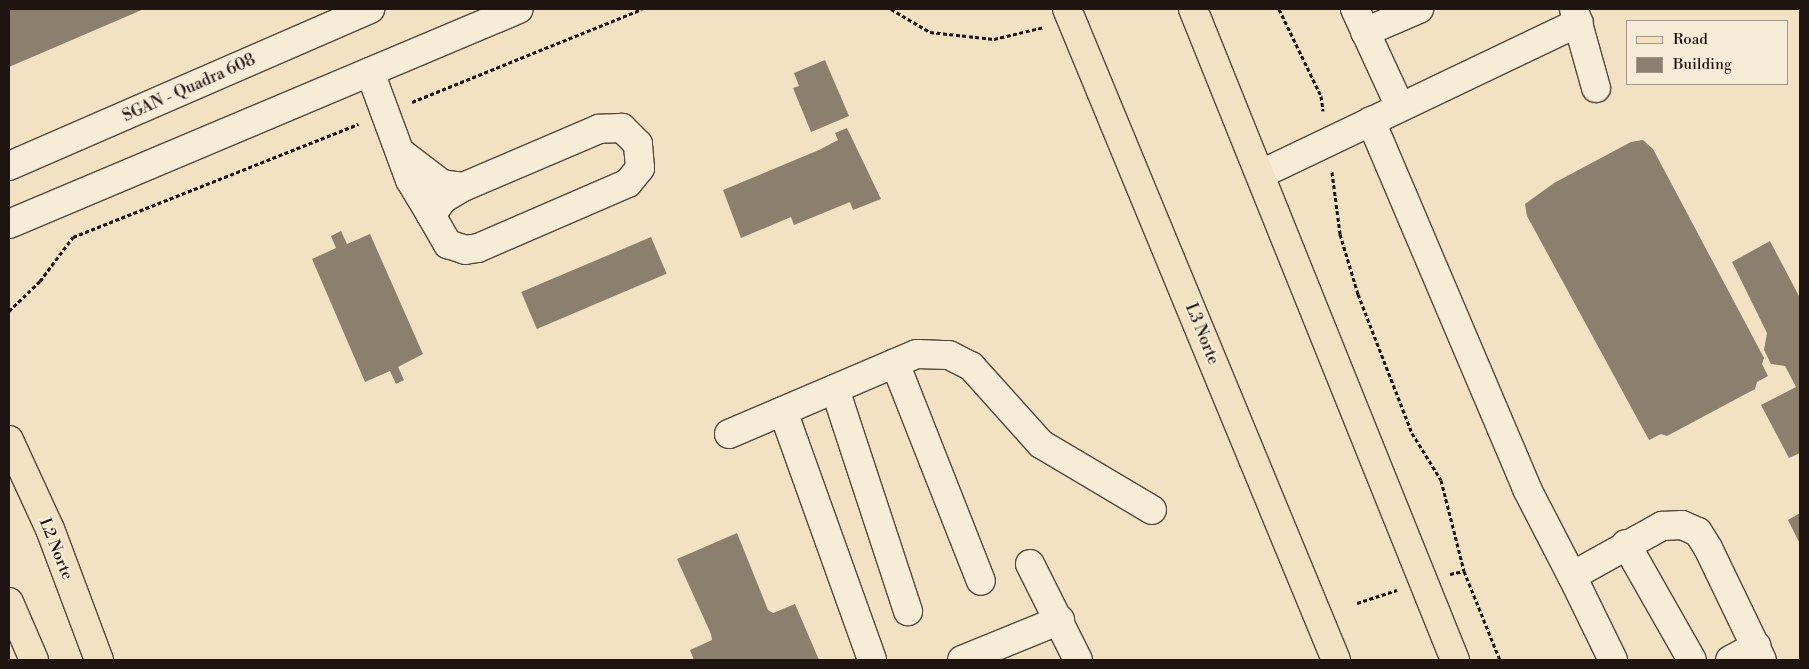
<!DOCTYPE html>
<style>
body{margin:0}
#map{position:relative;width:1809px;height:669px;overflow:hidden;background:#f2e1c2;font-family:"Libre Bodoni",serif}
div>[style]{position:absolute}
.building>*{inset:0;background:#8d7f6d;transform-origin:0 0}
.path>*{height:3px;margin-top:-1.5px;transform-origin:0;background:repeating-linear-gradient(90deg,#201410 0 4px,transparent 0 6.5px)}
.roads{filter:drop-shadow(1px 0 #54473c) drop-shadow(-1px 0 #54473c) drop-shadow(0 1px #54473c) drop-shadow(0 -1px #54473c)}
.minor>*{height:28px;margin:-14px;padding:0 14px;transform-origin:14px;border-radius:14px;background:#f7ecd7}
.major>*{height:28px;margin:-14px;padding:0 14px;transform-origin:14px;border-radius:14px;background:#f2e1c2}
span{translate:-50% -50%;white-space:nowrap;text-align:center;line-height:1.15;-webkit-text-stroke:4px #f7ecd7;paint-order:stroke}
.street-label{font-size:16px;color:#201410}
.frame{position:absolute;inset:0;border:10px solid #201410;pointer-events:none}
.legend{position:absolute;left:1626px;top:20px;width:162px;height:65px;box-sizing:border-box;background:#f7ecd7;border:1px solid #a19687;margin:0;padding:6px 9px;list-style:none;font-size:15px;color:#201410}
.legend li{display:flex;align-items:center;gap:10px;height:25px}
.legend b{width:25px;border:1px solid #a19687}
</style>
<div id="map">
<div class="building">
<div style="clip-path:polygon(9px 9px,144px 9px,9px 67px)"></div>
<div style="clip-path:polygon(825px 60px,849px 116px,811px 132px,793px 88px,799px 86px,794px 73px)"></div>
<div style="clip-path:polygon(847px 128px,881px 199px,853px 210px,850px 202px,794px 225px,791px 217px,741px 238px,723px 190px,819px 150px,838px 140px,835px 133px)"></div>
<div style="clip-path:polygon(1643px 140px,1653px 149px,1764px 358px,1762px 364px,1768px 376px,1757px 382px,1755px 389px,1667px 436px,1661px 434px,1649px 440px,1527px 216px,1525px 204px,1554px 183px,1631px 142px)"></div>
<div style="clip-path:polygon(341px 231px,347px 244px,370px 234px,423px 354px,398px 367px,404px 380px,396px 384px,390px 371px,365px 382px,312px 259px,336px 248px,331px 236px)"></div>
<div style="left:651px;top:237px;width:40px;height:141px;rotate:67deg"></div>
<div style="clip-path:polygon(1770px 241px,1800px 298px,1800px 453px,1789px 458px,1761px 405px,1796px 387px,1785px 366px,1771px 364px,1764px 350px,1767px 333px,1732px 262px)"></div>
<div style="clip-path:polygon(1800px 513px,1800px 544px,1788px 520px)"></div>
<div style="clip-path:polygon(737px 533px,768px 610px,773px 613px,795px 604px,819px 660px,694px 660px,690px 650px,712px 640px,711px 634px,677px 559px)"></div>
</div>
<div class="path">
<div style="left:891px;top:9px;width:45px;rotate:30.5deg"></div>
<div style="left:930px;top:32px;width:64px;rotate:6.2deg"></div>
<div style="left:994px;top:39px;width:51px;rotate:-13.5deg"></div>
<div style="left:1279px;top:9px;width:97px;rotate:64.2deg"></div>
<div style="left:1321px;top:96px;width:15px;rotate:82deg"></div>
<div style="left:412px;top:102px;width:248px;rotate:-22deg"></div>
<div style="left:1332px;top:172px;width:63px;rotate:82.6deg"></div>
<div style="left:1340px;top:234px;width:63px;rotate:73.3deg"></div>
<div style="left:1358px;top:294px;width:149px;rotate:68.8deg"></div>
<div style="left:1412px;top:433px;width:55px;rotate:58.3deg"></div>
<div style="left:1441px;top:480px;width:94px;rotate:75.8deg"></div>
<div style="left:1464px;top:571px;width:96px;rotate:68deg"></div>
<div style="left:9px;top:311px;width:43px;rotate:-44.1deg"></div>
<div style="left:40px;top:281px;width:55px;rotate:-53.1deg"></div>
<div style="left:73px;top:237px;width:307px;rotate:-21.6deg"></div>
<div style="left:1450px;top:574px;width:14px;rotate:-12deg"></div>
<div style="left:1357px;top:603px;width:42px;rotate:-18deg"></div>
</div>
<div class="roads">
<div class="minor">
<div style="left:1355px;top:9px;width:108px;rotate:65.3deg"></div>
<div style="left:1574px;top:9px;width:82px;rotate:74.4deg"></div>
<div style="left:1365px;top:32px;width:59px;rotate:-23.1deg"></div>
<div style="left:370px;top:72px;width:115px;rotate:69.7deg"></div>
<div style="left:410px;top:180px;width:41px;rotate:59deg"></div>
<div style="left:431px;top:215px;width:34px;rotate:60deg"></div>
<div style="left:448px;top:244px;width:18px;rotate:19deg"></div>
<div style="left:465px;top:250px;width:13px;rotate:-9deg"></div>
<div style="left:478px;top:248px;width:163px;rotate:-23.4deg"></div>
<div style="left:628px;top:183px;width:19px;rotate:-51deg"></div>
<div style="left:640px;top:168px;width:24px;rotate:-95deg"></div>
<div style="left:638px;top:144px;width:23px;rotate:-135deg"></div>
<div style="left:622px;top:128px;width:23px;rotate:178deg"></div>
<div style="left:599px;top:129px;width:148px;rotate:156.9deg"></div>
<div style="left:463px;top:187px;width:23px;rotate:149deg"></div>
<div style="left:443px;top:199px;width:20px;rotate:127deg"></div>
<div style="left:1371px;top:121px;width:400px;rotate:67deg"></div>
<div style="left:1527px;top:489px;width:98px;rotate:62.7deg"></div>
<div style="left:400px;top:152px;width:53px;rotate:37.3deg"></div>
<div style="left:442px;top:184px;width:21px;rotate:8deg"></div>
<div style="left:9px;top:166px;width:394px;rotate:-23.5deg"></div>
<div style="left:1261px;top:174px;width:352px;rotate:-25.5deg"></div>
<div style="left:9px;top:224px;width:553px;rotate:-22.86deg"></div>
<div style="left:895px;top:363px;width:234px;rotate:68.5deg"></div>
<div style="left:835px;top:389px;width:234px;rotate:71.8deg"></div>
<div style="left:783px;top:411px;width:264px;rotate:70.3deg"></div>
<div style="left:729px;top:434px;width:204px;rotate:-23.1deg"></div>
<div style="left:917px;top:354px;width:32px;rotate:2deg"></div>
<div style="left:949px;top:355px;width:25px;rotate:27deg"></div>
<div style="left:971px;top:366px;width:105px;rotate:48.1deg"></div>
<div style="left:1041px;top:444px;width:129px;rotate:30.7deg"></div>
<div style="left:1626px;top:544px;width:133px;rotate:60.4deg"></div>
<div style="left:1030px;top:564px;width:107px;rotate:63.4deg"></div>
<div style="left:962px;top:660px;width:106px;rotate:-22.2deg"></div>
<div style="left:1613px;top:660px;width:93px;rotate:-116deg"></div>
<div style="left:1572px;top:576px;width:103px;rotate:-29.1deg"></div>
<div style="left:1662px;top:526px;width:20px;rotate:-3deg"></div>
<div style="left:1682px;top:525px;width:17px;rotate:24deg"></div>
<div style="left:1698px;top:532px;width:19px;rotate:58deg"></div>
<div style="left:1708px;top:548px;width:124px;rotate:64.3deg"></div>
<div style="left:1730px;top:660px;width:30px;rotate:-28deg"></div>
</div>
<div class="major">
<div style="left:1067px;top:9px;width:704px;rotate:67.55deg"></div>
<div style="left:1193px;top:9px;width:702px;rotate:68.08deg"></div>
<div style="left:9px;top:440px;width:98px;rotate:65.3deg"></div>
<div style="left:50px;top:529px;width:140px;rotate:69.5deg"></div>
<div style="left:9px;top:602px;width:63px;rotate:66.7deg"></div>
</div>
</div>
<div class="street-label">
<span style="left:189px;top:88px;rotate:-24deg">SGAN - Quadra 608</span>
<span style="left:1202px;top:334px;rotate:68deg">L3 Norte</span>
<span style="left:56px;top:549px;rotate:68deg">L2 Norte</span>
</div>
<div class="frame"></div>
<ul class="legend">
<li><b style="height:6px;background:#f2e1c2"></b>Road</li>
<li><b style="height:14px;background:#8d7f6d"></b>Building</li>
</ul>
</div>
